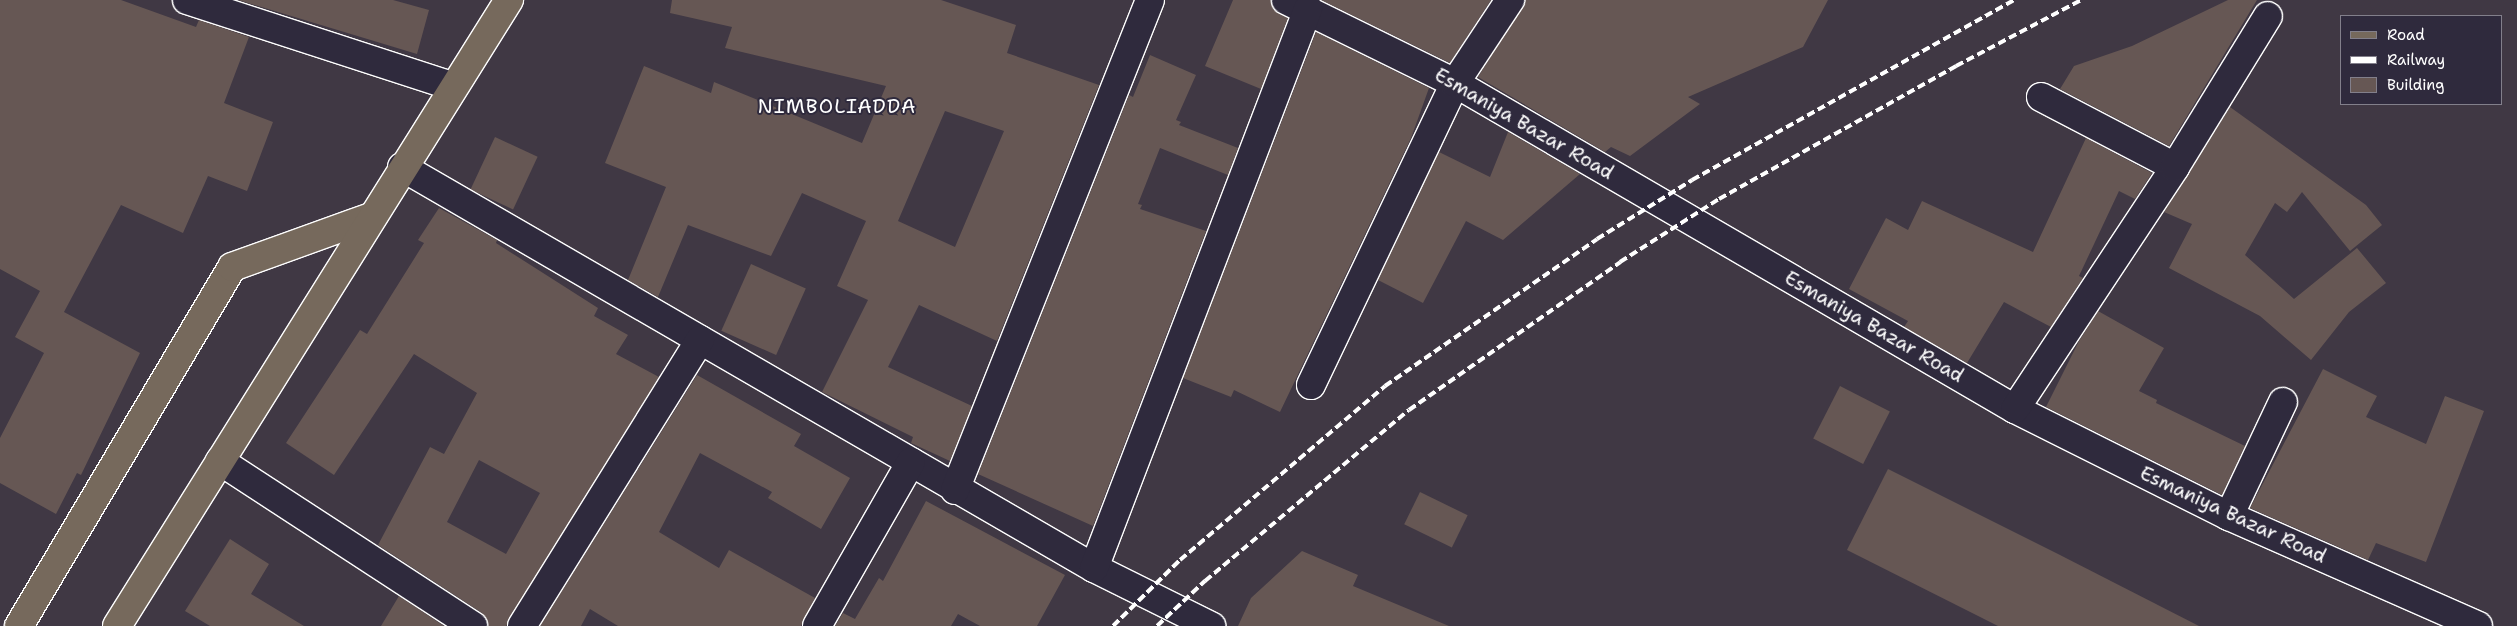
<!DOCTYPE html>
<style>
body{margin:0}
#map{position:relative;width:2517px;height:626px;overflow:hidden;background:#403844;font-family:"Shantell Sans",sans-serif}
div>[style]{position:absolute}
.building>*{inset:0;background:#665754;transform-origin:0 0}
.roads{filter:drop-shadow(1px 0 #fff) drop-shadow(-1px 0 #fff) drop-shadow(0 1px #fff) drop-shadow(0 -1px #fff)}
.minor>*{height:28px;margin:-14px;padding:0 14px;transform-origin:14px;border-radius:14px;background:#2f2a3d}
.major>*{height:28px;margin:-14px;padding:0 14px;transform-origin:14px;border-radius:14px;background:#76695c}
.rail>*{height:4px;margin-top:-2px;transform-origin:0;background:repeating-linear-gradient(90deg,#fff 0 8px,transparent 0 12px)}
span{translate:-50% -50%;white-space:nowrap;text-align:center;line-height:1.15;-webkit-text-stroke:4px #2f2a3d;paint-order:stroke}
.street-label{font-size:19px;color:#fff}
.neighbourhood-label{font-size:20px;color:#fff;letter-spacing:1px}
.legend{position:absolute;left:2340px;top:15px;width:162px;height:90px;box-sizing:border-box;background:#2f2a3d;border:1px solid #827f8b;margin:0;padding:6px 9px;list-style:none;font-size:15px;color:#fff}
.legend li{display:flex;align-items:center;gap:10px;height:25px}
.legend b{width:25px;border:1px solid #827f8b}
</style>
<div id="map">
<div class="building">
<div style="clip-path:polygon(0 0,121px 0,196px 27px,199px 20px,249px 37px,224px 103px,273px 122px,247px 191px,208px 176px,183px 233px,121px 205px,64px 312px,140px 353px,81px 475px,77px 473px,56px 514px,0 483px,0 438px,44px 353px,15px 337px,40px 291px,0 269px)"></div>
<div style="clip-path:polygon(238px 0,393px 0,429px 10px,417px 54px)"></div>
<div style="clip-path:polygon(evenodd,672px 0,941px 0,1016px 25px,1007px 53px,1099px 85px,997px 341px,919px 305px,888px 367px,972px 406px,950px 461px,911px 443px,913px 437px,822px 392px,868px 300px,837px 286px,866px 221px,802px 193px,771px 256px,688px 225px,658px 297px,628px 280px,666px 187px,605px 163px,644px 66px,711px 93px,714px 82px,862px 143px,886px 86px,725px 48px,732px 27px,670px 13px,672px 0,945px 111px,1004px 131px,955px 247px,898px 221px,945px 111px)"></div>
<div style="clip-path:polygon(1233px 0,1271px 0,1273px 9px,1288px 18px,1261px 89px,1205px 66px)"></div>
<div style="clip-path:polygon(1321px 0,1491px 0,1450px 63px)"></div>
<div style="clip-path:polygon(1525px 0,1828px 0,1803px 47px,1688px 97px,1700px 104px,1630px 156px,1611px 147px,1605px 152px,1478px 77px)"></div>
<div style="clip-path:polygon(2228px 0,2257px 0,2169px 146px,2060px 89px,2074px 66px,2132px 46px)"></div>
<div style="clip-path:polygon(1316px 32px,1429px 88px,1411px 138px,1280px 412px,1234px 390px,1231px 397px,1183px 378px)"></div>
<div style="clip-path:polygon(1150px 55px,1196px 75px,1176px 120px,1181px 122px,1179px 125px,1238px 148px,1228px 175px,1160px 148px,1138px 204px,1142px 205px,1140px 209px,1206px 231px,1093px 526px,978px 474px,1129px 95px,1133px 97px)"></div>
<div style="clip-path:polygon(2230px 107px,2366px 205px,2382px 225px,2350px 251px,2302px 192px,2287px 212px,2275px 203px,2245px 255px,2294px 299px,2357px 248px,2386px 283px,2349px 312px,2311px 360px,2260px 316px,2169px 268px,2192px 224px,2164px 212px)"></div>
<div style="clip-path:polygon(1508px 132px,1580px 174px,1503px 240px,1466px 221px,1423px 303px,1378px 280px,1439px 152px,1490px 177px)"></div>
<div style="left:495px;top:137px;width:47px;height:58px;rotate:25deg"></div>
<div style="clip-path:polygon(2086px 138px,2152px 173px,2135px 199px,2119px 191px,2079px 276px,2083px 278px,2051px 327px,2004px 302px,1967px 363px,1904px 327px,1908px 321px,1849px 289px,1886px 218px,1908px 230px,1922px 201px,2033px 252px)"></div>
<div style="clip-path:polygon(evenodd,439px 208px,497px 240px,496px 243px,598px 308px,594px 316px,628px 335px,616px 354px,659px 377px,506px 626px,488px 626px,482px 613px,378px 545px,430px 447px,444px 454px,477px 393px,414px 354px,334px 475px,286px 443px,360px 330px,367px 334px,424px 243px,418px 240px,439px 208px,479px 460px,540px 493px,506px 554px,447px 522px,479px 460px)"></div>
<div style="left:751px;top:264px;width:60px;height:73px;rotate:24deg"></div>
<div style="clip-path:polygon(2098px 311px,2164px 348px,2139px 391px,2157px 400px,2156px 403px,2245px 446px,2222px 495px,2046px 407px,2079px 341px)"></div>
<div style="clip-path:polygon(2323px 369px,2377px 396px,2366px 417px,2426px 444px,2445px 396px,2484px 411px,2426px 562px,2376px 543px,2368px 560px,2250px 508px)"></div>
<div style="clip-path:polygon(697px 375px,801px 434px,794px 446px,850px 478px,821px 529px,768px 498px,772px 492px,700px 453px,659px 532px,719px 568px,729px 550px,815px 598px,801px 626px,618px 626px,590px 609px,581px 626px,540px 626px)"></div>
<div style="left:1840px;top:386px;width:56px;height:59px;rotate:27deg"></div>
<div style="clip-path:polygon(1888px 469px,2060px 555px,2199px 626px,1998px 626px,1847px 550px)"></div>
<div style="left:1420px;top:492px;width:53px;height:36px;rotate:26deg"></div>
<div style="clip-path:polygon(926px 501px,1065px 575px,1037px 626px,980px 626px,958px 614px,951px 626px,835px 626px,843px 613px,855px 619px,879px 578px,883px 581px)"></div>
<div style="clip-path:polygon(230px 539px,269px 564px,251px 594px,304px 626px,210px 626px,185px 611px)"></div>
<div style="clip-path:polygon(1302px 551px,1358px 575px,1353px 586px,1449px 626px,1238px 626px,1251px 598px)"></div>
<div style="clip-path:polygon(399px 596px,444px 626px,381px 626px)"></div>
</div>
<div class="roads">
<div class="minor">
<div style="left:187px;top:0;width:279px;rotate:18deg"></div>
<div style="left:1286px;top:0;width:188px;rotate:26.2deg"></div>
<div style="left:1455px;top:83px;width:648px;rotate:30.21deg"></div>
<div style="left:2015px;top:409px;width:239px;rotate:26.6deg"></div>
<div style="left:2229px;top:516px;width:272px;rotate:23.8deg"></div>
<div style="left:2041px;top:97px;width:151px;rotate:27.6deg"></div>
<div style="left:402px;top:167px;width:800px;rotate:30.09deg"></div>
<div style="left:1094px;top:568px;width:131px;rotate:26.4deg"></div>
<div style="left:1311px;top:385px;width:335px;rotate:-64.5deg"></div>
<div style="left:1455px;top:83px;width:100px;rotate:-56.5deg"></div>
<div style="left:2015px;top:409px;width:290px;rotate:-56.5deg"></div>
<div style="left:2175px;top:167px;width:177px;rotate:-58.4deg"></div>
<div style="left:220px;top:461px;width:302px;rotate:33.1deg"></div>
<div style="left:955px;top:490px;width:527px;rotate:-68.3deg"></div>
<div style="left:2229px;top:516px;width:126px;rotate:-64.7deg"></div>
<div style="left:1094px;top:568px;width:599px;rotate:-69.05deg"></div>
<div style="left:522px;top:626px;width:337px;rotate:-58.1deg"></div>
<div style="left:817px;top:626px;width:189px;rotate:-60.2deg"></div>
</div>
<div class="major">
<div style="left:19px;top:626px;width:417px;rotate:-59.3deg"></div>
<div style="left:232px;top:267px;width:148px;rotate:-19.8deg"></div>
<div style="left:117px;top:626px;width:739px;rotate:-57.95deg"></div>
</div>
</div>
<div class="rail">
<div style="left:1113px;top:626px;width:94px;rotate:-44.6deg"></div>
<div style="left:1180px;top:560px;width:269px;rotate:-40.3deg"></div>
<div style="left:1385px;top:386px;width:258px;rotate:-34.7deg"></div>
<div style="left:1597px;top:239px;width:112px;rotate:-31.8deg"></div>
<div style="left:1692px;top:180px;width:369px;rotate:-29.2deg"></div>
<div style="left:1157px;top:626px;width:66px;rotate:-43.2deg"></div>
<div style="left:1205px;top:581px;width:266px;rotate:-40deg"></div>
<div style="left:1409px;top:410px;width:258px;rotate:-35deg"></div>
<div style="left:1620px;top:262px;width:117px;rotate:-32.5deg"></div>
<div style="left:1719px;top:199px;width:272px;rotate:-29.3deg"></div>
<div style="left:1956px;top:66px;width:141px;rotate:-27.8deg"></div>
</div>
<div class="street-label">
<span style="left:1524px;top:124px;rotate:30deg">Esmaniya Bazar Road</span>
<span style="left:1874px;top:327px;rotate:30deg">Esmaniya Bazar Road</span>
<span style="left:2233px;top:515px;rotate:25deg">Esmaniya Bazar Road</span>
</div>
<div class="neighbourhood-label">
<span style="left:837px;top:106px">NIMBOLIADDA</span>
</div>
<ul class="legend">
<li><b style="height:6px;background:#76695c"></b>Road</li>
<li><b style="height:6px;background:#fff"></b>Railway</li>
<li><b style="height:14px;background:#665754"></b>Building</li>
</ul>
</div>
